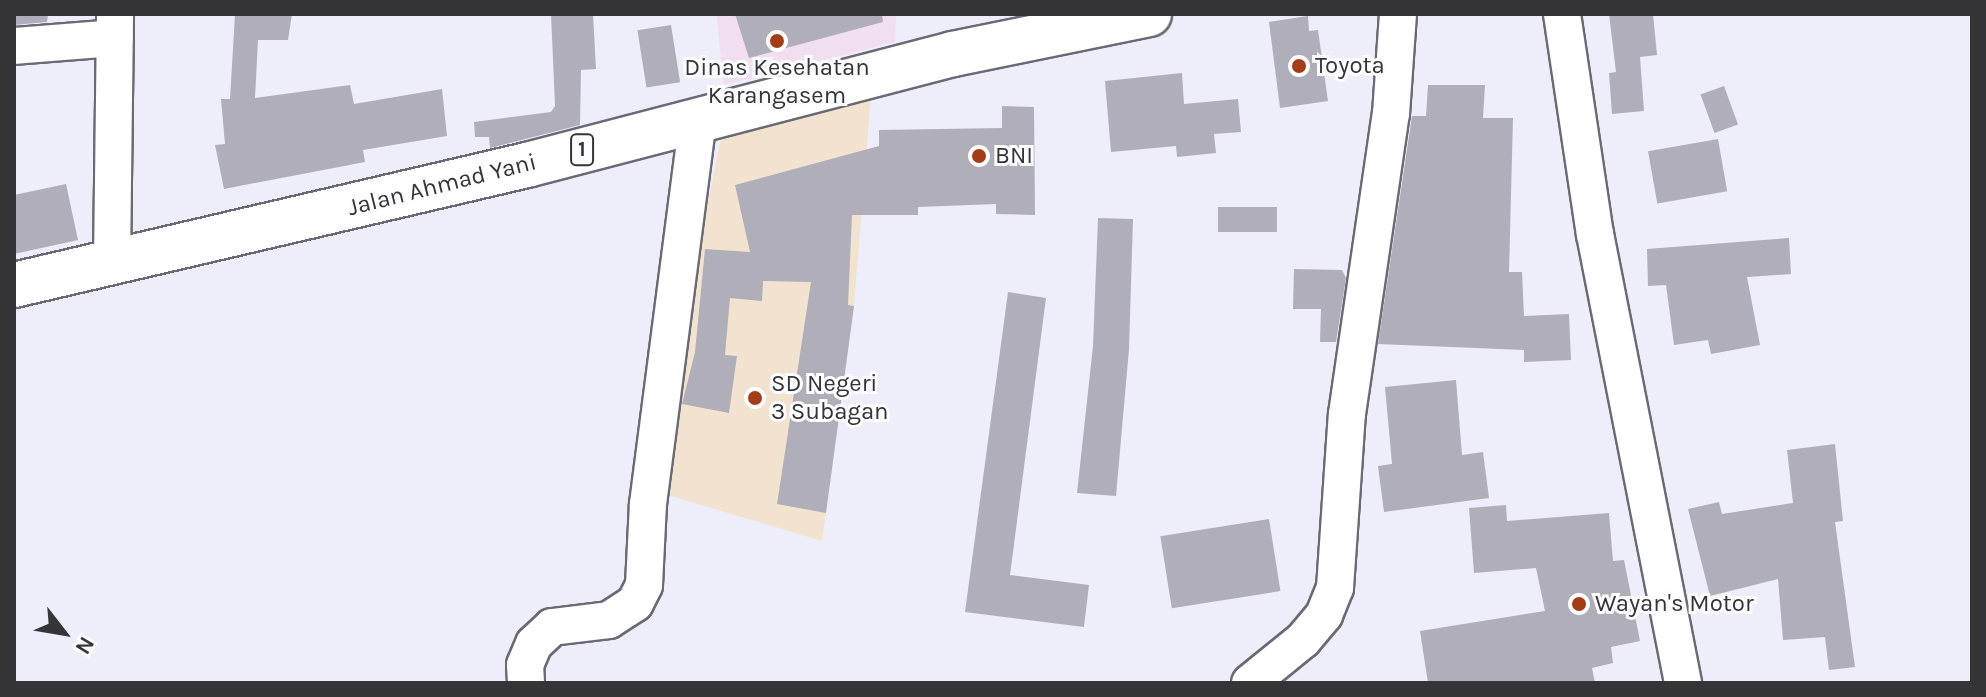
<!DOCTYPE html>
<style>
body{margin:0}
#map{position:relative;width:1986px;height:697px;overflow:hidden;background:#eeeefa;font-family:Karla,sans-serif}
div>[style]{position:absolute}
.commercial>*{inset:0;background:#f1dff0}
.education>*{inset:0;background:#f2e3d0}
.building>*{inset:0;background:#afaeb9;transform-origin:0 0}
.roads{filter:drop-shadow(2px 0 #6b6a74) drop-shadow(-2px 0 #6b6a74) drop-shadow(0 2px #6b6a74) drop-shadow(0 -2px #6b6a74)}
.minor>*{height:36px;margin:-18px;padding:0 18px;transform-origin:18px;border-radius:18px;background:#fff}
.trunk>*{height:44px;margin:-22px;padding:0 22px;transform-origin:22px;border-radius:22px;background:#fff}
.dots>*{width:22px;height:22px;translate:-50% -50%;box-sizing:border-box;border:4px solid #fdfdff;border-radius:50%}
span{translate:-50% -50%;white-space:nowrap;text-align:center;line-height:1.15;-webkit-text-stroke:6px #fdfdff;paint-order:stroke}
.shield-label span{padding:2px 6px;background:#fdfdff;border:2px solid;border-radius:6px;-webkit-text-stroke-width:0}
.shield-label{font-size:22px;color:#353539;font-weight:700}
.poi-label{font-size:24px;color:#353539}
.left{translate:0 -50%;text-align:left}
.street-label{font-size:24px;color:#353539}
.frame{position:absolute;inset:0;border:16px solid #353539;pointer-events:none}
.north{position:absolute;left:24px;top:593px;width:80px;height:80px;-webkit-text-stroke:6px #fdfdff;paint-order:stroke;rotate:121deg;font-size:22px;font-weight:700;line-height:32px;text-align:center;color:#353539}
.north::after{content:'';display:block;margin:auto;width:28px;height:36px;background:#353539;clip-path:polygon(50% 0,100% 100%,50% 72%,0 100%)}
</style>
<div id="map">
<div class="commercial">
<div style="clip-path:polygon(716px 14px,896px 14px,895px 42px,724px 85px)"></div>
</div>
<div class="education">
<div style="clip-path:polygon(871px 94px,854px 306px,822px 541px,651px 490px,722px 132px)"></div>
</div>
<div class="building">
<div style="clip-path:polygon(14px 14px,48px 14px,47px 22px,14px 25px)"></div>
<div style="clip-path:polygon(235px 14px,292px 14px,288px 40px,258px 40px,255px 98px,350px 85px,354px 104px,442px 89px,447px 136px,363px 150px,365px 162px,224px 189px,215px 145px,225px 144px,221px 99px,230px 99px)"></div>
<div style="clip-path:polygon(551px 14px,593px 14px,596px 69px,581px 70px,580px 125px,490px 148px,489px 137px,475px 137px,474px 122px,551px 112px,555px 106px)"></div>
<div style="clip-path:polygon(735px 14px,882px 14px,883px 22px,749px 58px)"></div>
<div style="clip-path:polygon(1609px 14px,1653px 14px,1657px 55px,1640px 57px,1644px 111px,1612px 114px,1609px 73px,1616px 72px)"></div>
<div style="clip-path:polygon(1308px 16px,1309px 31px,1318px 30px,1328px 101px,1280px 108px,1269px 22px)"></div>
<div style="left:671px;top:25px;width:58px;height:34px;rotate:81deg"></div>
<div style="clip-path:polygon(1182px 73px,1184px 104px,1238px 99px,1241px 132px,1214px 134px,1216px 153px,1177px 157px,1176px 146px,1111px 152px,1105px 81px)"></div>
<div style="clip-path:polygon(1428px 85px,1485px 85px,1483px 118px,1513px 118px,1509px 272px,1522px 272px,1524px 316px,1569px 314px,1571px 360px,1524px 362px,1524px 350px,1378px 344px,1412px 116px,1426px 116px)"></div>
<div style="left:1724px;top:86px;width:41px;height:25px;rotate:70deg"></div>
<div style="clip-path:polygon(1002px 106px,1034px 107px,1035px 215px,996px 214px,996px 204px,918px 207px,918px 215px,852px 215px,848px 305px,854px 306px,826px 513px,777px 504px,811px 282px,763px 281px,762px 301px,730px 298px,725px 355px,737px 356px,729px 413px,682px 404px,695px 352px,705px 249px,750px 252px,735px 185px,879px 146px,879px 130px,1002px 128px)"></div>
<div style="left:1718px;top:139px;width:53px;height:71px;rotate:80deg"></div>
<div style="clip-path:polygon(66px 184px,78px 240px,14px 254px,14px 195px)"></div>
<div style="left:1218px;top:207px;width:59px;height:25px"></div>
<div style="clip-path:polygon(1098px 218px,1133px 219px,1129px 349px,1116px 496px,1077px 493px,1093px 346px)"></div>
<div style="clip-path:polygon(1789px 238px,1791px 274px,1747px 277px,1760px 345px,1711px 354px,1708px 340px,1674px 345px,1666px 285px,1648px 286px,1647px 249px)"></div>
<div style="clip-path:polygon(1294px 269px,1342px 270px,1346px 278px,1336px 342px,1320px 342px,1321px 309px,1293px 309px)"></div>
<div style="clip-path:polygon(1008px 292px,1046px 298px,1010px 575px,1089px 585px,1084px 627px,965px 612px)"></div>
<div style="clip-path:polygon(1456px 380px,1462px 455px,1483px 452px,1489px 498px,1384px 512px,1378px 466px,1392px 464px,1385px 387px)"></div>
<div style="clip-path:polygon(1835px 444px,1843px 521px,1835px 522px,1855px 667px,1829px 670px,1825px 637px,1783px 640px,1778px 579px,1710px 596px,1688px 509px,1719px 502px,1722px 514px,1793px 503px,1787px 450px)"></div>
<div style="clip-path:polygon(1506px 505px,1507px 521px,1609px 513px,1613px 561px,1624px 560px,1640px 641px,1611px 647px,1613px 663px,1592px 668px,1595px 683px,1428px 683px,1420px 631px,1545px 611px,1536px 568px,1474px 573px,1469px 508px)"></div>
<div style="left:1269px;top:519px;width:73px;height:110px;rotate:81deg"></div>
</div>
<div class="roads">
<div class="minor">
<div style="left:1562px;top:14px;width:222px;rotate:81.5deg"></div>
<div style="left:1595px;top:234px;width:458px;rotate:78.9deg"></div>
<div style="left:14px;top:46px;width:101px;rotate:-4.5deg"></div>
<div style="left:112px;top:263px;width:249px;rotate:-89.3deg"></div>
<div style="left:526px;top:683px;width:18px;rotate:-93deg"></div>
<div style="left:525px;top:665px;width:23px;rotate:-67deg"></div>
<div style="left:534px;top:644px;width:25px;rotate:-43deg"></div>
<div style="left:552px;top:627px;width:57px;rotate:-7deg"></div>
<div style="left:609px;top:620px;width:31px;rotate:-33deg"></div>
<div style="left:635px;top:603px;width:20px;rotate:-63deg"></div>
<div style="left:644px;top:585px;width:81px;rotate:-87.2deg"></div>
<div style="left:648px;top:504px;width:387px;rotate:-82.6deg"></div>
<div style="left:1250px;top:683px;width:68px;rotate:-39.1deg"></div>
<div style="left:1303px;top:640px;width:33px;rotate:-50deg"></div>
<div style="left:1324px;top:615px;width:29px;rotate:-68deg"></div>
<div style="left:1335px;top:588px;width:174px;rotate:-86.1deg"></div>
<div style="left:1347px;top:414px;width:303px;rotate:-81.7deg"></div>
<div style="left:1391px;top:114px;width:100px;rotate:-86deg"></div>
</div>
<div class="trunk">
<div style="left:14px;top:285px;width:527px;rotate:-13.17deg"></div>
<div style="left:527px;top:165px;width:440px;rotate:-14.6deg"></div>
<div style="left:953px;top:54px;width:200px;rotate:-11.5deg"></div>
</div>
</div>
<div class="dots">
<div style="left:777px;top:41px;background:#a33d17"></div>
<div style="left:1299px;top:66px;background:#a33d17"></div>
<div style="left:979px;top:156px;background:#a33d17"></div>
<div style="left:755px;top:398px;background:#a33d17"></div>
<div style="left:1579px;top:604px;background:#a33d17"></div>
</div>
<div class="shield-label">
<span style="left:582px;top:150px">1</span>
</div>
<div class="poi-label">
<span class="left" style="left:1315px;top:66px">Toyota</span>
<span style="left:777px;top:82px">Dinas Kesehatan<br>Karangasem</span>
<span class="left" style="left:995px;top:156px">BNI</span>
<span class="left" style="left:771px;top:398px">SD Negeri<br>3 Subagan</span>
<span class="left" style="left:1595px;top:604px">Wayan's Motor</span>
</div>
<div class="street-label">
<span style="left:442px;top:185px;rotate:-14deg">Jalan Ahmad Yani</span>
</div>
<div class="frame"></div>
<div class="north">N</div>
</div>
